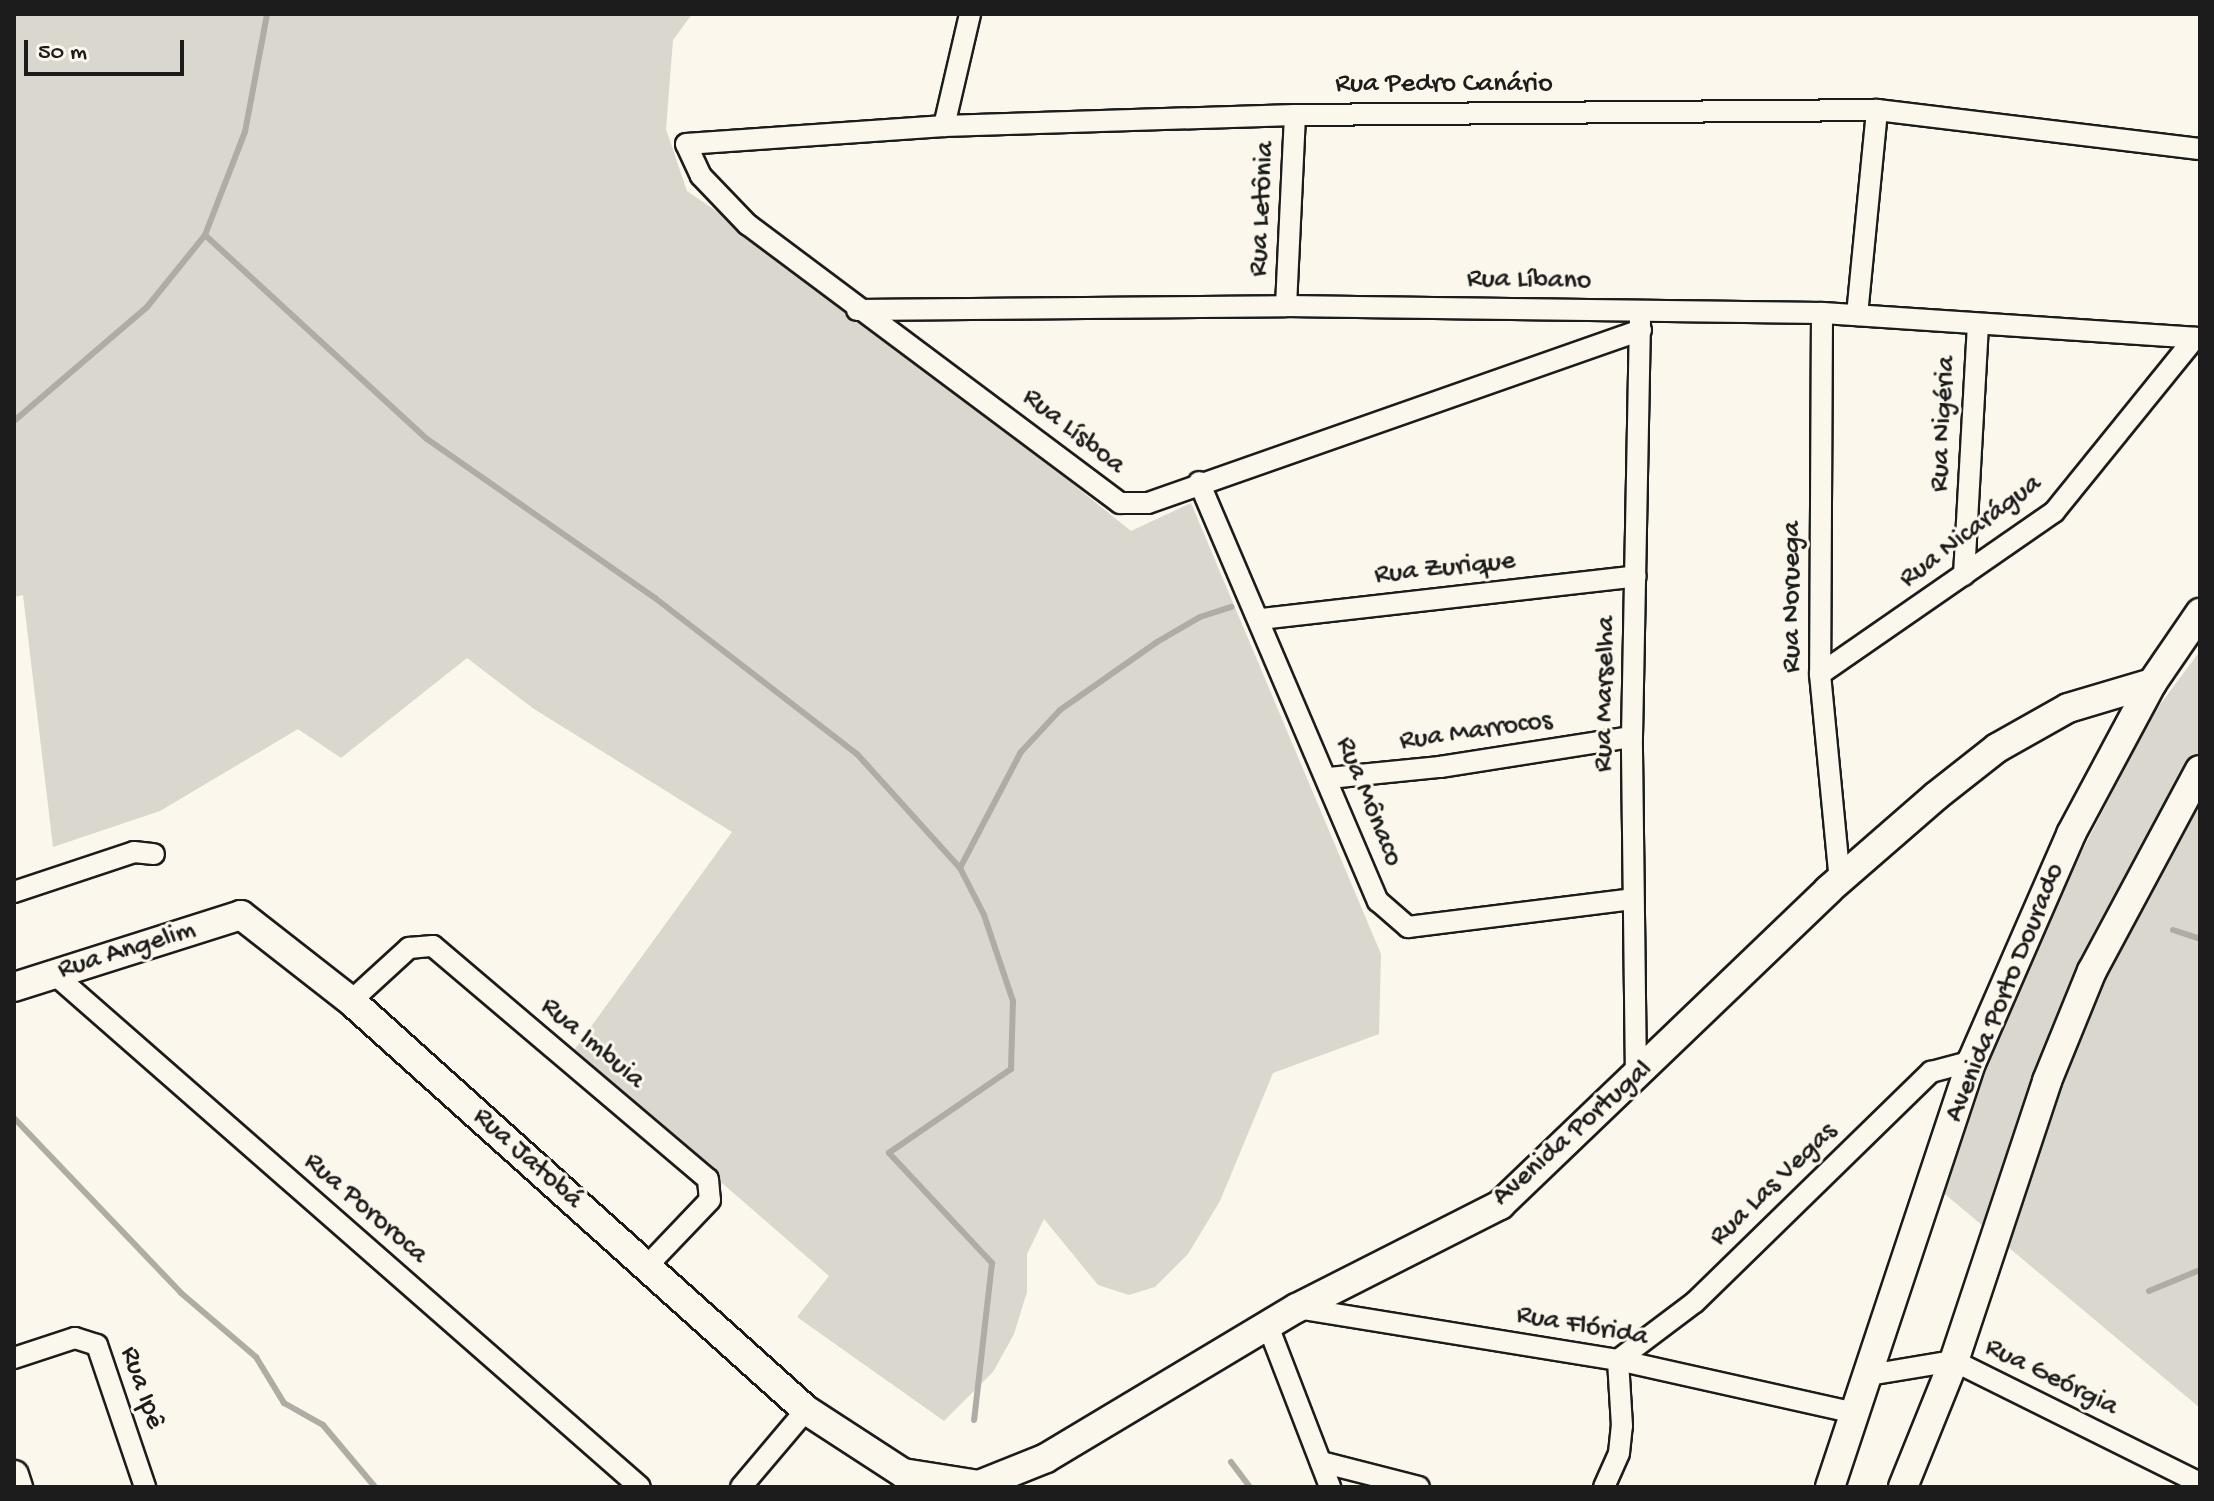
<!DOCTYPE html>
<meta charset="utf-8">
<style>
body{margin:0}
#map{position:relative;width:2214px;height:1501px;overflow:hidden;background:#fbf7ec;font-family:"Gochi Hand",sans-serif}
div>[style]{position:absolute}
.green>*{inset:0;background:#dad7ce}
.stream>*{height:6px;margin:-3px;padding:0 3px;transform-origin:3px;border-radius:3px;background:#afaca5}
.roads{filter:drop-shadow(2px 0 #1c1c1c) drop-shadow(-2px 0 #1c1c1c) drop-shadow(0 2px #1c1c1c) drop-shadow(0 -2px #1c1c1c)}
.street>*{height:20px;margin:-10px;padding:0 10px;transform-origin:10px;border-radius:10px;background:#fbf7ec}
.secondary>*{height:28px;margin:-14px;padding:0 14px;transform-origin:14px;border-radius:14px;background:#fbf7ec}
span{translate:-50% -50%;white-space:nowrap;text-align:center;line-height:1.15;-webkit-text-stroke:6px #fbf7ec;paint-order:stroke}
.street-label{font-size:28px;color:#1c1c1c}
.frame{position:absolute;inset:0;border:16px solid #1c1c1c;pointer-events:none}
.scale{position:absolute;left:24px;top:40px;width:160px;height:36px;box-sizing:border-box;border:4px solid #1c1c1c;border-top:0;padding-left:10px;font-size:24px;line-height:28px;white-space:nowrap;color:#1c1c1c;-webkit-text-stroke:6px #fbf7ec;paint-order:stroke}
</style>
<div id="map">
<div class="green">
<div style="clip-path:polygon(14px 14px,692px 14px,673px 40px,666px 129px,687px 191px,832px 290px,1131px 531px,1191px 503px,1381px 954px,1379px 1034px,1273px 1073px,1220px 1201px,1188px 1254px,1155px 1287px,1129px 1295px,1098px 1285px,1044px 1219px,1027px 1254px,1027px 1292px,1014px 1334px,993px 1372px,944px 1421px,797px 1317px,829px 1276px,572px 1053px,732px 832px,534px 709px,467px 658px,341px 758px,298px 729px,160px 811px,53px 847px,23px 595px,14px 597px)"></div>
<div style="clip-path:polygon(2200px 651px,2200px 1408px,1940px 1190px,2036px 940px,2153px 714px)"></div>
</div>
<div class="stream">
<div style="left:205px;top:235px;width:301px;rotate:42.6deg"></div>
<div style="left:427px;top:439px;width:278px;rotate:34.9deg"></div>
<div style="left:655px;top:598px;width:255px;rotate:37.7deg"></div>
<div style="left:857px;top:754px;width:154px;rotate:47.9deg"></div>
<div style="left:960px;top:868px;width:53px;rotate:62.9deg"></div>
<div style="left:984px;top:915px;width:91px;rotate:71.4deg"></div>
<div style="left:1013px;top:1001px;width:68px;rotate:91.7deg"></div>
<div style="left:1011px;top:1069px;width:148px;rotate:145.5deg"></div>
<div style="left:889px;top:1153px;width:151px;rotate:46.9deg"></div>
<div style="left:992px;top:1263px;width:158px;rotate:96.5deg"></div>
<div style="left:14px;top:421px;width:175px;rotate:-40.6deg"></div>
<div style="left:147px;top:307px;width:92px;rotate:-51.1deg"></div>
<div style="left:205px;top:235px;width:110px;rotate:-68.8deg"></div>
<div style="left:245px;top:132px;width:120px;rotate:-79.4deg"></div>
<div style="left:960px;top:868px;width:131px;rotate:-62.3deg"></div>
<div style="left:1021px;top:752px;width:57px;rotate:-47.1deg"></div>
<div style="left:1060px;top:710px;width:118px;rotate:-35deg"></div>
<div style="left:1157px;top:642px;width:50px;rotate:-30.2deg"></div>
<div style="left:1200px;top:617px;width:33px;rotate:-18deg"></div>
<div style="left:2173px;top:930px;width:28px;rotate:18deg"></div>
<div style="left:14px;top:1118px;width:242px;rotate:46.3deg"></div>
<div style="left:181px;top:1293px;width:99px;rotate:40.5deg"></div>
<div style="left:256px;top:1357px;width:54px;rotate:58.7deg"></div>
<div style="left:284px;top:1403px;width:45px;rotate:29.4deg"></div>
<div style="left:323px;top:1425px;width:81px;rotate:50deg"></div>
<div style="left:2149px;top:1291px;width:55px;rotate:-22.4deg"></div>
<div style="left:1231px;top:1462px;width:31px;rotate:53deg"></div>
</div>
<div class="roads">
<div class="street">
<div style="left:944px;top:126px;width:115px;rotate:-76.9deg"></div>
<div style="left:1286px;top:306px;width:191px;rotate:-87.3deg"></div>
<div style="left:857px;top:310px;width:429px;rotate:-0.5deg"></div>
<div style="left:1286px;top:306px;width:536px;rotate:0.75deg"></div>
<div style="left:1822px;top:313px;width:379px;rotate:3.8deg"></div>
<div style="left:1822px;top:313px;width:361px;rotate:90.3deg"></div>
<div style="left:1820px;top:674px;width:207px;rotate:84.5deg"></div>
<div style="left:1857px;top:315px;width:206px;rotate:-84.4deg"></div>
<div style="left:1641px;top:330px;width:522px;rotate:160.66deg"></div>
<div style="left:1148px;top:503px;width:28px;rotate:180deg"></div>
<div style="left:1120px;top:503px;width:464px;rotate:-143.2deg"></div>
<div style="left:748px;top:225px;width:68px;rotate:-133.8deg"></div>
<div style="left:701px;top:176px;width:35px;rotate:-115deg"></div>
<div style="left:686px;top:144px;width:259px;rotate:-4deg"></div>
<div style="left:944px;top:126px;width:351px;rotate:-1.8deg"></div>
<div style="left:1295px;top:115px;width:582px;rotate:-0.49deg"></div>
<div style="left:1877px;top:110px;width:325px;rotate:6.9deg"></div>
<div style="left:1199px;top:482px;width:456px;rotate:66.9deg"></div>
<div style="left:1378px;top:901px;width:40px;rotate:41deg"></div>
<div style="left:1408px;top:927px;width:226px;rotate:-7.1deg"></div>
<div style="left:1964px;top:575px;width:251px;rotate:-86.8deg"></div>
<div style="left:1261px;top:619px;width:377px;rotate:-6.5deg"></div>
<div style="left:1820px;top:674px;width:285px;rotate:-34.7deg"></div>
<div style="left:2054px;top:512px;width:224px;rotate:-51deg"></div>
<div style="left:1329px;top:778px;width:112px;rotate:-5.7deg"></div>
<div style="left:1440px;top:767px;width:194px;rotate:-8.9deg"></div>
<div style="left:14px;top:892px;width:126px;rotate:-18.4deg"></div>
<div style="left:134px;top:852px;width:20px;rotate:6deg"></div>
<div style="left:53px;top:973px;width:780px;rotate:41.21deg"></div>
<div style="left:351px;top:1001px;width:79px;rotate:-42.4deg"></div>
<div style="left:409px;top:948px;width:24px;rotate:-5deg"></div>
<div style="left:433px;top:946px;width:360px;rotate:40.3deg"></div>
<div style="left:708px;top:1179px;width:21px;rotate:85deg"></div>
<div style="left:710px;top:1200px;width:91px;rotate:133.7deg"></div>
<div style="left:1636px;top:1078px;width:341px;rotate:-90.7deg"></div>
<div style="left:1632px;top:737px;width:418px;rotate:-88.9deg"></div>
<div style="left:1297px;top:1308px;width:325px;rotate:9.2deg"></div>
<div style="left:1618px;top:1360px;width:243px;rotate:12.6deg"></div>
<div style="left:1268px;top:1326px;width:173px;rotate:68.9deg"></div>
<div style="left:14px;top:1358px;width:64px;rotate:-18.2deg"></div>
<div style="left:75px;top:1338px;width:23px;rotate:18deg"></div>
<div style="left:97px;top:1345px;width:150px;rotate:71.3deg"></div>
<div style="left:1869px;top:1375px;width:86px;rotate:-9.4deg"></div>
<div style="left:1954px;top:1361px;width:275px;rotate:26.4deg"></div>
<div style="left:1321px;top:1462px;width:101px;rotate:14.3deg"></div>
<div style="left:741px;top:1487px;width:101px;rotate:-49.8deg"></div>
<div style="left:1604px;top:1487px;width:37px;rotate:-66deg"></div>
<div style="left:1619px;top:1453px;width:27px;rotate:-84deg"></div>
<div style="left:1622px;top:1426px;width:66px;rotate:-93.5deg"></div>
<div style="left:1618px;top:1360px;width:96px;rotate:-37deg"></div>
<div style="left:1695px;top:1302px;width:330px;rotate:-44.3deg"></div>
<div style="left:1931px;top:1072px;width:42px;rotate:-15deg"></div>
</div>
<div class="secondary">
<div style="left:14px;top:987px;width:238px;rotate:-17.6deg"></div>
<div style="left:241px;top:915px;width:140px;rotate:38deg"></div>
<div style="left:351px;top:1001px;width:612px;rotate:41.95deg"></div>
<div style="left:806px;top:1410px;width:116px;rotate:33deg"></div>
<div style="left:903px;top:1473px;width:77px;rotate:9deg"></div>
<div style="left:979px;top:1485px;width:72px;rotate:-21.9deg"></div>
<div style="left:1046px;top:1458px;width:292px;rotate:-30.9deg"></div>
<div style="left:1297px;top:1308px;width:228px;rotate:-26.9deg"></div>
<div style="left:1500px;top:1205px;width:455px;rotate:-43.8deg"></div>
<div style="left:1828px;top:890px;width:143px;rotate:-41deg"></div>
<div style="left:1936px;top:796px;width:78px;rotate:-38.2deg"></div>
<div style="left:1997px;top:748px;width:81px;rotate:-29.4deg"></div>
<div style="left:2068px;top:708px;width:88px;rotate:-16.6deg"></div>
<div style="left:14px;top:1475px;width:13px;rotate:72deg"></div>
<div style="left:1830px;top:1487px;width:449px;rotate:-71.6deg"></div>
<div style="left:1972px;top:1061px;width:248px;rotate:-66.4deg"></div>
<div style="left:2071px;top:834px;width:171px;rotate:-61.8deg"></div>
<div style="left:2152px;top:683px;width:85px;rotate:-55.6deg"></div>
<div style="left:1903px;top:1487px;width:136px;rotate:-68deg"></div>
<div style="left:1954px;top:1361px;width:295px;rotate:-71.6deg"></div>
<div style="left:2047px;top:1081px;width:119px;rotate:-67.8deg"></div>
<div style="left:2092px;top:971px;width:228px;rotate:-61.8deg"></div>
</div>
</div>
<div class="street-label">
<span style="left:1444px;top:85px">Rua Pedro Canário</span>
<span style="left:1263px;top:209px;rotate:-87deg">Rua Letônia</span>
<span style="left:1529px;top:281px;rotate:1deg">Rua Líbano</span>
<span style="left:1944px;top:424px;rotate:-87deg">Rua Nigéria</span>
<span style="left:1073px;top:432px;rotate:38deg">Rua Lísboa</span>
<span style="left:1971px;top:532px;rotate:-37deg">Rua Nicarágua</span>
<span style="left:1445px;top:569px;rotate:-6deg">Rua Zurique</span>
<span style="left:1793px;top:597px;rotate:-90deg">Rua Noruega</span>
<span style="left:1606px;top:694px;rotate:-89deg">Rua Marselha</span>
<span style="left:1476px;top:732px;rotate:-8deg">Rua Marrocos</span>
<span style="left:1368px;top:802px;rotate:68deg">Rua Mônaco</span>
<span style="left:127px;top:951px;rotate:-17deg">Rua Angelim</span>
<span style="left:2006px;top:993px;rotate:-68deg">Avenida Porto Dourado</span>
<span style="left:592px;top:1044px;rotate:40deg">Rua Imbuia</span>
<span style="left:1573px;top:1134px;rotate:-42deg">Avenida Portugal</span>
<span style="left:527px;top:1159px;rotate:42deg">Rua Jatobá</span>
<span style="left:1774px;top:1185px;rotate:-44deg">Rua Las Vegas</span>
<span style="left:365px;top:1209px;rotate:41deg">Rua Pororoca</span>
<span style="left:1582px;top:1327px;rotate:10deg">Rua Flórida</span>
<span style="left:2051px;top:1378px;rotate:26deg">Rua Geórgia</span>
<span style="left:141px;top:1388px;rotate:71deg">Rua Ipê</span>
</div>
<div class="frame"></div>
<div class="scale">50 m</div>
</div>
